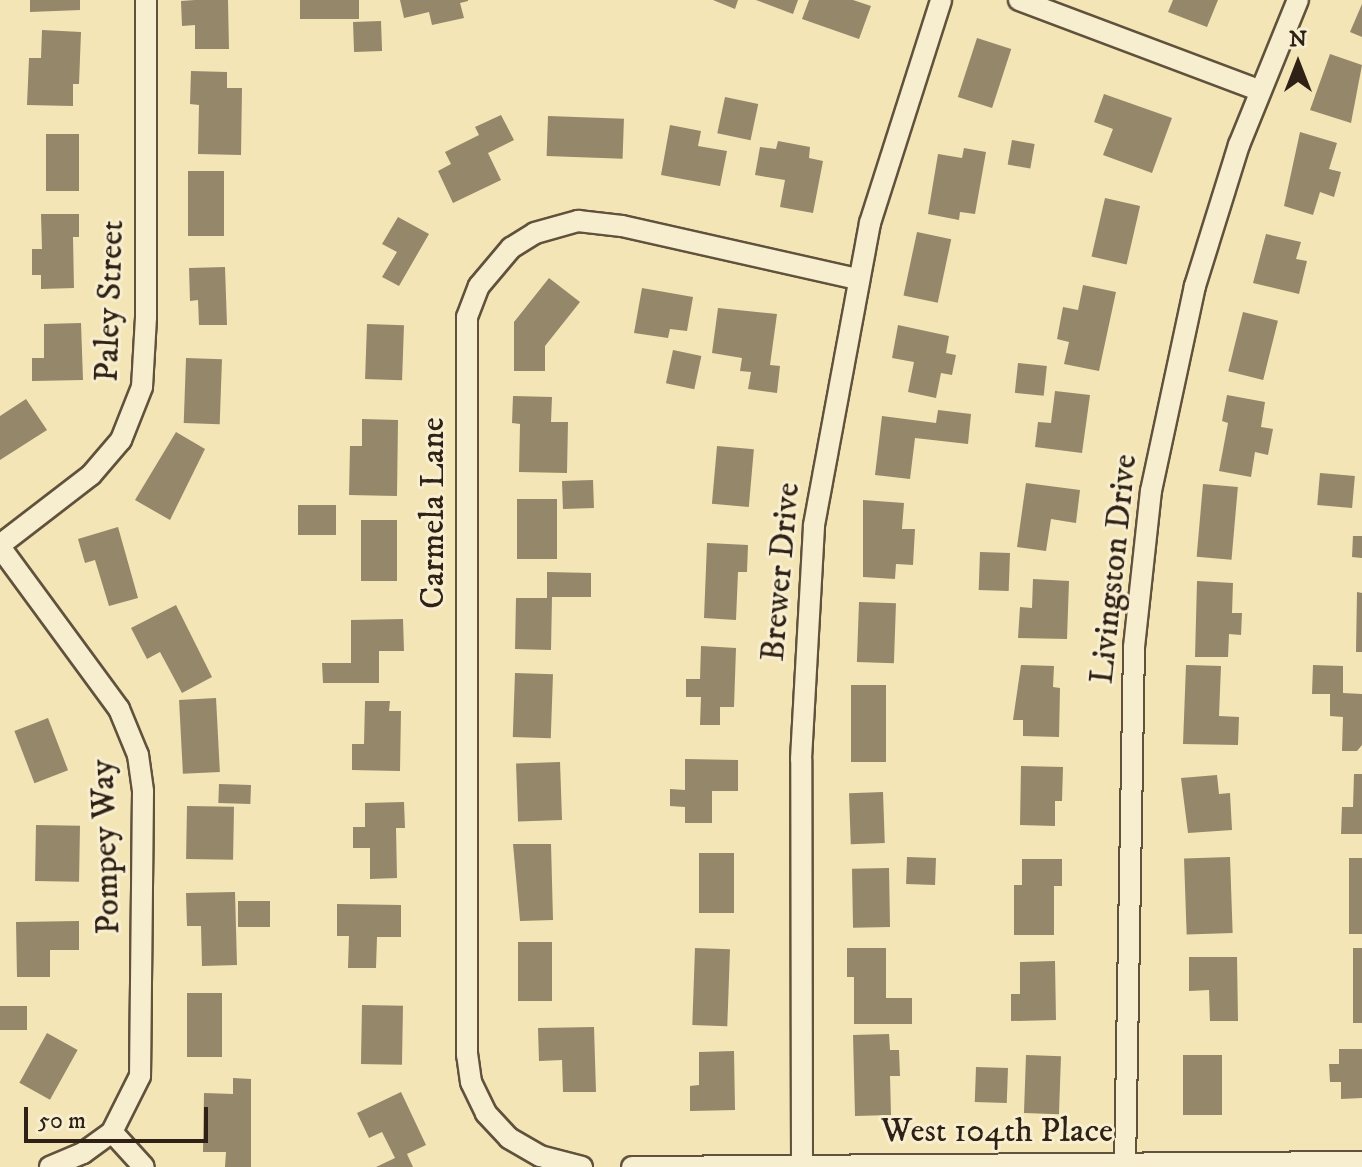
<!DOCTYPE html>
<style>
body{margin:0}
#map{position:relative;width:1362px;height:1167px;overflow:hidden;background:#f3e5b6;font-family:"IM FELL DW Pica",serif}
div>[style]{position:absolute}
.building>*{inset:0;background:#958769;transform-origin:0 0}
.roads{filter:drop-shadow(2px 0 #60523d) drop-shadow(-2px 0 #60523d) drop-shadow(0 2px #60523d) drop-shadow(0 -2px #60523d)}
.minor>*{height:20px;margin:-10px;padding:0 10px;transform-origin:10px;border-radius:10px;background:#f7eed0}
span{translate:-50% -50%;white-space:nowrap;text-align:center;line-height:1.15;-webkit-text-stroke:6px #f7eed0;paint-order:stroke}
.street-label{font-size:34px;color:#2f2115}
.north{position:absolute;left:1258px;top:24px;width:80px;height:80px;-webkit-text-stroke:6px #f7eed0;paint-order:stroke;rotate:0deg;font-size:22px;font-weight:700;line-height:32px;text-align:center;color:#2f2115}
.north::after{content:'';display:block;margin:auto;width:28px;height:36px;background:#2f2115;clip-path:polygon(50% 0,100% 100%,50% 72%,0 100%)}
.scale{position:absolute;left:24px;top:1107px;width:184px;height:36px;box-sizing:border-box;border:4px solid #2f2115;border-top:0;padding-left:10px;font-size:24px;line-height:28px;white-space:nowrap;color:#2f2115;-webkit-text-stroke:6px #f7eed0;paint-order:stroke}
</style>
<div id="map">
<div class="building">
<div style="clip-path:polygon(30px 0,80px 0,80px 10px,30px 12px)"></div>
<div style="clip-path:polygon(195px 0,228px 0,229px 49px,195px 49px,195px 25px,182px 26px,181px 1px)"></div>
<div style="left:300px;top:0;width:59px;height:19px"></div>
<div style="clip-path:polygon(400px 0,468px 0,468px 1px,460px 3px,464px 18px,432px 25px,429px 12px,404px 18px)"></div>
<div style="clip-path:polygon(713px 0,738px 0,735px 9px)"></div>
<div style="clip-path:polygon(756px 0,798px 0,793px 14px)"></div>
<div style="clip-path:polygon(809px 0,853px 0,871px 6px,859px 39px,802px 19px)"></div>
<div style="clip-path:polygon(1173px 0,1218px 0,1207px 27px,1168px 12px)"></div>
<div style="clip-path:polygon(1362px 4px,1362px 37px,1350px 32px)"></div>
<div style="left:381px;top:21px;width:30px;height:28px;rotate:88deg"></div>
<div style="clip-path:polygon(42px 30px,81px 32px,79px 84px,73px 84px,73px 106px,27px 105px,29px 58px,41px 58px)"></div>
<div style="left:977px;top:38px;width:36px;height:62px;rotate:18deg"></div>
<div style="clip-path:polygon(1330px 54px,1362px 65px,1351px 123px,1310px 110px)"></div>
<div style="clip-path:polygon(191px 71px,227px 72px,227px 88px,242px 88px,241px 155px,198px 154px,199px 105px,190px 104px)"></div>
<div style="clip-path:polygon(1104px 94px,1172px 118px,1152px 173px,1103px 155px,1113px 129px,1094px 122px)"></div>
<div style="left:725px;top:97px;width:34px;height:37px;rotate:12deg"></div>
<div style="clip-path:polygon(501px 115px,514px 140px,488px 153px,501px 180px,453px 203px,438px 171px,451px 164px,445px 152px,479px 135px,475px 127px)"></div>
<div style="left:548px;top:116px;width:76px;height:40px;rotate:2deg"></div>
<div style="clip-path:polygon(670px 125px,701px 131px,698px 146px,727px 151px,720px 186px,661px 175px)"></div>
<div style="clip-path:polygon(1300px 132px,1337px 143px,1329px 169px,1341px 172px,1334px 197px,1320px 192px,1313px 215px,1284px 206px)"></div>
<div style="left:46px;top:134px;width:33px;height:57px"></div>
<div style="left:1012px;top:140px;width:23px;height:25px;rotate:10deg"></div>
<div style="clip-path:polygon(778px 141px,810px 147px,809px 158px,823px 161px,813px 213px,780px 207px,785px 180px,755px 175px,760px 147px,776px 149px)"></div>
<div style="clip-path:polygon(964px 148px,986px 152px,975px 214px,960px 212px,959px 220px,928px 214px,938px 154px,962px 158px)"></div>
<div style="left:188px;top:171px;width:36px;height:65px"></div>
<div style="left:1105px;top:198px;width:36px;height:60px;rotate:13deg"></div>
<div style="clip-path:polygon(41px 214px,79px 214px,79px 237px,73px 237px,74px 288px,41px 289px,41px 275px,32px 275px,32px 249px,42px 249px)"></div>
<div style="clip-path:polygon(398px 217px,429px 234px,399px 286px,382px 277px,397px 252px,382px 244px)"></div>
<div style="left:917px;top:232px;width:35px;height:65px;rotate:12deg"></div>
<div style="clip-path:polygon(1266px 234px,1301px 242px,1296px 259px,1307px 261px,1299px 294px,1253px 283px)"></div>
<div style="clip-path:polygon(225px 267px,227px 325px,199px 325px,198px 300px,190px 301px,189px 268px)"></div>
<div style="clip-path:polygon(549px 278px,580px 302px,545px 346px,545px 371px,514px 371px,514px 322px)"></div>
<div style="clip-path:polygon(1083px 285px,1116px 292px,1099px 371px,1064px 364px,1069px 342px,1057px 339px,1063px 307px,1078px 310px)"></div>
<div style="clip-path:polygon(642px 288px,693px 297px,687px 331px,670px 329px,668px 338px,634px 333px)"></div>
<div style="clip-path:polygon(718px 308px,777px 314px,770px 365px,780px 366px,777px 393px,748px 389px,751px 372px,740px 371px,742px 358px,712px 353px)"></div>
<div style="left:1243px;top:312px;width:36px;height:61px;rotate:14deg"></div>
<div style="clip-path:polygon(81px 323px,83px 380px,32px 381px,32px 358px,44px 358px,44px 324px)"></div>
<div style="left:367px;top:324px;width:37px;height:55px;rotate:2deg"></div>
<div style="clip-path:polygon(898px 325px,949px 336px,946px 353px,956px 355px,952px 375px,941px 373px,936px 398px,908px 392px,914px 362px,892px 358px)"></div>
<div style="left:673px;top:350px;width:29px;height:34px;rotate:12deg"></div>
<div style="left:186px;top:358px;width:36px;height:65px;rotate:2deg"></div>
<div style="left:1018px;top:363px;width:29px;height:30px;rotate:6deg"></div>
<div style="clip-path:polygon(1055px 391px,1090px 395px,1082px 453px,1035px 447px,1038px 422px,1051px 423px)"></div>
<div style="clip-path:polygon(1227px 395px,1265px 402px,1261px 427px,1273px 429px,1268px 455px,1255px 452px,1251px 477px,1219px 471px,1228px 423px,1222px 421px)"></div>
<div style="clip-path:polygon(513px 396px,552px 397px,551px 422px,568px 422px,567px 473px,519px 472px,520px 424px,512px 423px)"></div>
<div style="clip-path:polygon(26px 399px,47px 430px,0 460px,0 416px)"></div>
<div style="clip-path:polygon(938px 410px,971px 414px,968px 444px,915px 438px,910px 479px,875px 475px,882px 416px,936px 423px)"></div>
<div style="clip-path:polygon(362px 419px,398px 420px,397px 496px,349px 495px,350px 446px,362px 446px)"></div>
<div style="clip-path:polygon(176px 432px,205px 449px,170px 520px,135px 500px)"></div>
<div style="left:717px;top:446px;width:37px;height:58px;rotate:5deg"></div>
<div style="left:1320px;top:473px;width:35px;height:32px;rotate:5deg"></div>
<div style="left:593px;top:480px;width:28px;height:31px;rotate:88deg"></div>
<div style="clip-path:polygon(1026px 483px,1080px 490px,1076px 523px,1051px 519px,1046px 551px,1017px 547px)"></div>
<div style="left:1203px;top:484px;width:35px;height:73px;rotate:5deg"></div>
<div style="left:517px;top:499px;width:40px;height:60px"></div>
<div style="clip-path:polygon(863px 500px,904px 503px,902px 529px,915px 529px,913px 565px,896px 564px,895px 579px,863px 577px)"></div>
<div style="left:298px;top:505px;width:38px;height:30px"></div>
<div style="left:361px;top:520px;width:36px;height:61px"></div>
<div style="clip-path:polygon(118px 527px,138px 598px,109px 606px,95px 560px,85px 563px,78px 539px)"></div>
<div style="clip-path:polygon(1353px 536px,1362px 536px,1362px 558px,1352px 557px)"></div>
<div style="clip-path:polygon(707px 543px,748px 545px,747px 572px,738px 572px,736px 620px,704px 618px)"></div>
<div style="left:980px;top:552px;width:30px;height:38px;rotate:2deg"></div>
<div style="clip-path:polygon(547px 572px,591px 573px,591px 597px,552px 597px,551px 650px,515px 649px,516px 598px,547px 598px)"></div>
<div style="clip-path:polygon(1033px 579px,1069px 581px,1067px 639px,1018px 638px,1020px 607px,1032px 608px)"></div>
<div style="clip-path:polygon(1197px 581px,1233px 583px,1232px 613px,1242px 613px,1241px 635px,1229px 634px,1228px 657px,1195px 657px)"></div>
<div style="clip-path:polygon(1357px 592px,1362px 593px,1362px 652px,1356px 652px)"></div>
<div style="left:859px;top:602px;width:37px;height:60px;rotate:2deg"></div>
<div style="clip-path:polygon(176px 605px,212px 677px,182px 693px,160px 652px,147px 659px,131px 628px)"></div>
<div style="clip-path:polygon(403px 619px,404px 651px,379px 651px,379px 683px,323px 683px,322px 663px,351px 663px,351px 620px)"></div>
<div style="clip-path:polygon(701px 646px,736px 648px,734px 707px,720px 707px,720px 725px,700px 725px,701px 697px,686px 697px,686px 679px,700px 679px)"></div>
<div style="clip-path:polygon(1021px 665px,1054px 666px,1053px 687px,1060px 688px,1059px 737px,1023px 736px,1023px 720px,1013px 720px)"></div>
<div style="clip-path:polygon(1186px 665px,1221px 666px,1219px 716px,1239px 717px,1238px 745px,1183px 744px)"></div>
<div style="clip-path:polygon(1313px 665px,1343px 666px,1343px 693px,1362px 694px,1362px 745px,1357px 751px,1342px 751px,1343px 717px,1330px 716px,1330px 694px,1312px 694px)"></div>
<div style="left:515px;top:673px;width:38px;height:64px;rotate:2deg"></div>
<div style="left:851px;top:685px;width:35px;height:77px"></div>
<div style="left:216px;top:698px;width:74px;height:37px;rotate:87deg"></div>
<div style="clip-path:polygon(365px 701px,390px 701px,389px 711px,401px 711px,400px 771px,352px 770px,352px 744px,364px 744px)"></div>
<div style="left:48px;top:718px;width:56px;height:36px;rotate:69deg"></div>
<div style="clip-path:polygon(685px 759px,738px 760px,738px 791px,712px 791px,712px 823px,685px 823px,685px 807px,670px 806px,670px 789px,685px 790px)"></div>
<div style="left:560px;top:762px;width:58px;height:44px;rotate:88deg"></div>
<div style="clip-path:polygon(1021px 766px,1063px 767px,1062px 801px,1055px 801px,1055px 826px,1020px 825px)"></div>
<div style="clip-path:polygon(1354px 774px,1362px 774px,1362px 834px,1341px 834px,1342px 807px,1353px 807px)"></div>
<div style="clip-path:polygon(1217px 775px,1219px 794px,1230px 793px,1232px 830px,1188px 833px,1181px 778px)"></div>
<div style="left:219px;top:784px;width:32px;height:19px;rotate:2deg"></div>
<div style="left:883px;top:792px;width:51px;height:34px;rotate:88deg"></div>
<div style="clip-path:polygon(404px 802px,405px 828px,396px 828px,397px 878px,370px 879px,370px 848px,353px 848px,353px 827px,365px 827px,365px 803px)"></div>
<div style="left:187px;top:806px;width:47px;height:53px;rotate:1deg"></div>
<div style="left:36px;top:825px;width:44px;height:56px;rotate:1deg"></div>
<div style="clip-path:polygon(513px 844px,551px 844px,553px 920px,520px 921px)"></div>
<div style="left:699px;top:853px;width:35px;height:60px"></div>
<div style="left:907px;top:857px;width:29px;height:27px;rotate:2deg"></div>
<div style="left:1230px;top:857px;width:76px;height:46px;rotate:88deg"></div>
<div style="left:1349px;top:858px;width:13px;height:76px"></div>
<div style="clip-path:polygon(1022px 859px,1062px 859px,1062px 886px,1054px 886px,1054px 935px,1014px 935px,1014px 885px,1022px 885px)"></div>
<div style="left:889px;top:868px;width:59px;height:37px;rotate:89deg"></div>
<div style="clip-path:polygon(235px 892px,237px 965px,202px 966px,201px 926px,187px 926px,186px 893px)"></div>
<div style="left:238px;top:901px;width:32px;height:26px"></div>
<div style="clip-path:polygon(337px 904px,401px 905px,401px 937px,377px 937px,376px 968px,348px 968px,349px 936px,337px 936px)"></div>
<div style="clip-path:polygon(79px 921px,79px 950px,50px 950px,50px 977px,17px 977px,16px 922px)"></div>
<div style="left:518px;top:942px;width:34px;height:59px"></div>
<div style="left:695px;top:948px;width:35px;height:77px;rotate:2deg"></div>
<div style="clip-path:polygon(847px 948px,886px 948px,886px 998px,912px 998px,912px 1024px,854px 1024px,854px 977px,847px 977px)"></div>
<div style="left:1353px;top:948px;width:9px;height:75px"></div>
<div style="clip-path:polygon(1189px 957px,1237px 957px,1238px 1021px,1210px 1021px,1209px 990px,1189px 991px)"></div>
<div style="clip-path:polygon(1055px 961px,1056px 1020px,1011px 1021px,1011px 994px,1020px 994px,1020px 962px)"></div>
<div style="left:187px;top:993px;width:35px;height:64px"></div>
<div style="left:362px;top:1005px;width:41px;height:59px;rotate:1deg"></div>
<div style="left:0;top:1006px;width:27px;height:24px"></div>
<div style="clip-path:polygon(594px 1027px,596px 1092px,563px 1092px,562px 1060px,539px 1061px,538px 1028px)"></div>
<div style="left:47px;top:1033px;width:35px;height:57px;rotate:29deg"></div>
<div style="clip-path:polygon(889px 1034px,890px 1050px,899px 1050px,900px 1076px,890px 1076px,891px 1115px,855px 1116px,853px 1035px)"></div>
<div style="clip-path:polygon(1339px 1049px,1362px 1049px,1362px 1098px,1341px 1099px,1341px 1082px,1330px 1082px,1329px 1064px,1339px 1064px)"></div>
<div style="clip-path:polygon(734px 1051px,735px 1110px,690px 1111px,690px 1086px,699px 1085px,699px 1052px)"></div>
<div style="left:1026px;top:1055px;width:35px;height:58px;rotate:2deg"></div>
<div style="left:1183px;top:1055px;width:39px;height:60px"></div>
<div style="left:976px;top:1067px;width:32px;height:35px;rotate:2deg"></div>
<div style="clip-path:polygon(233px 1078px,251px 1079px,251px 1167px,225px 1167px,226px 1152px,203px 1152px,204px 1093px,233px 1094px)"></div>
<div style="clip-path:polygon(401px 1092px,426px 1145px,407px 1154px,413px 1167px,376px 1167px,395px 1158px,382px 1132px,369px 1138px,357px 1113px)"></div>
</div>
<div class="roads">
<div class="minor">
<div style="left:1019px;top:0;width:256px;rotate:20.6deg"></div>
<div style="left:0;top:545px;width:115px;rotate:-37.6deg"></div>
<div style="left:91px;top:475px;width:46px;rotate:-49.4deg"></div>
<div style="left:121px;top:440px;width:57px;rotate:-68.4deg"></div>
<div style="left:142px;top:387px;width:70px;rotate:-86.7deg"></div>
<div style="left:146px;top:317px;width:317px;rotate:-90deg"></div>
<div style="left:0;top:547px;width:201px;rotate:53.7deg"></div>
<div style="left:119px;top:709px;width:50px;rotate:67.6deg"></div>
<div style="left:138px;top:755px;width:37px;rotate:82deg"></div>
<div style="left:143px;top:792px;width:284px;rotate:90.6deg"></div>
<div style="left:140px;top:1076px;width:63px;rotate:116.6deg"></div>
<div style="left:112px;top:1132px;width:36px;rotate:144deg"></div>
<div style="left:83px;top:1153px;width:36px;rotate:157deg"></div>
<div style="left:112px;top:1132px;width:47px;rotate:47.6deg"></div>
<div style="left:802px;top:1165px;width:406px;rotate:-90.1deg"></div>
<div style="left:801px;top:759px;width:234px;rotate:-86.8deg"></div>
<div style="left:814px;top:525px;width:307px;rotate:-79.5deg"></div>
<div style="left:870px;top:223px;width:234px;rotate:-72.3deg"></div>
<div style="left:582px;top:1167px;width:43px;rotate:-165.3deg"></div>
<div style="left:540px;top:1156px;width:36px;rotate:-150deg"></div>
<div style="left:509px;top:1138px;width:34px;rotate:-133deg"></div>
<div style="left:486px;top:1113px;width:34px;rotate:-116deg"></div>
<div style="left:471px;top:1082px;width:27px;rotate:-98deg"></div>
<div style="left:467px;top:1055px;width:738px;rotate:-90deg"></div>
<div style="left:467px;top:317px;width:33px;rotate:-69deg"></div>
<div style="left:479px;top:286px;width:50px;rotate:-49.9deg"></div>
<div style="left:511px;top:248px;width:28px;rotate:-32deg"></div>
<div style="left:535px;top:233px;width:45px;rotate:-15.6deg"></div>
<div style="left:578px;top:221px;width:44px;rotate:6.5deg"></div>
<div style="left:622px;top:226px;width:241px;rotate:12.7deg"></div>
<div style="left:632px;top:1167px;width:730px;rotate:-0.39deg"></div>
<div style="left:1125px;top:1167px;width:520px;rotate:-89.01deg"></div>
<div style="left:1134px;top:647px;width:157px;rotate:-83.8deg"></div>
<div style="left:1151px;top:491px;width:210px;rotate:-77.9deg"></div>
<div style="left:1195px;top:286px;width:148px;rotate:-72.7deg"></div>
<div style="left:1239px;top:145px;width:157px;rotate:-67.9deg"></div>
</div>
</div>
<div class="street-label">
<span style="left:110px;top:301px;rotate:-88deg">Paley Street</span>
<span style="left:434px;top:513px;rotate:-90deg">Carmela Lane</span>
<span style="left:1114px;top:569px;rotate:-84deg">Livingston Drive</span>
<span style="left:781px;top:572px;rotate:-85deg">Brewer Drive</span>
<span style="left:106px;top:847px;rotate:-92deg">Pompey Way</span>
<span style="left:997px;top:1132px">West 104th Place</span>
</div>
<div class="north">N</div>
<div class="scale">50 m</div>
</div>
